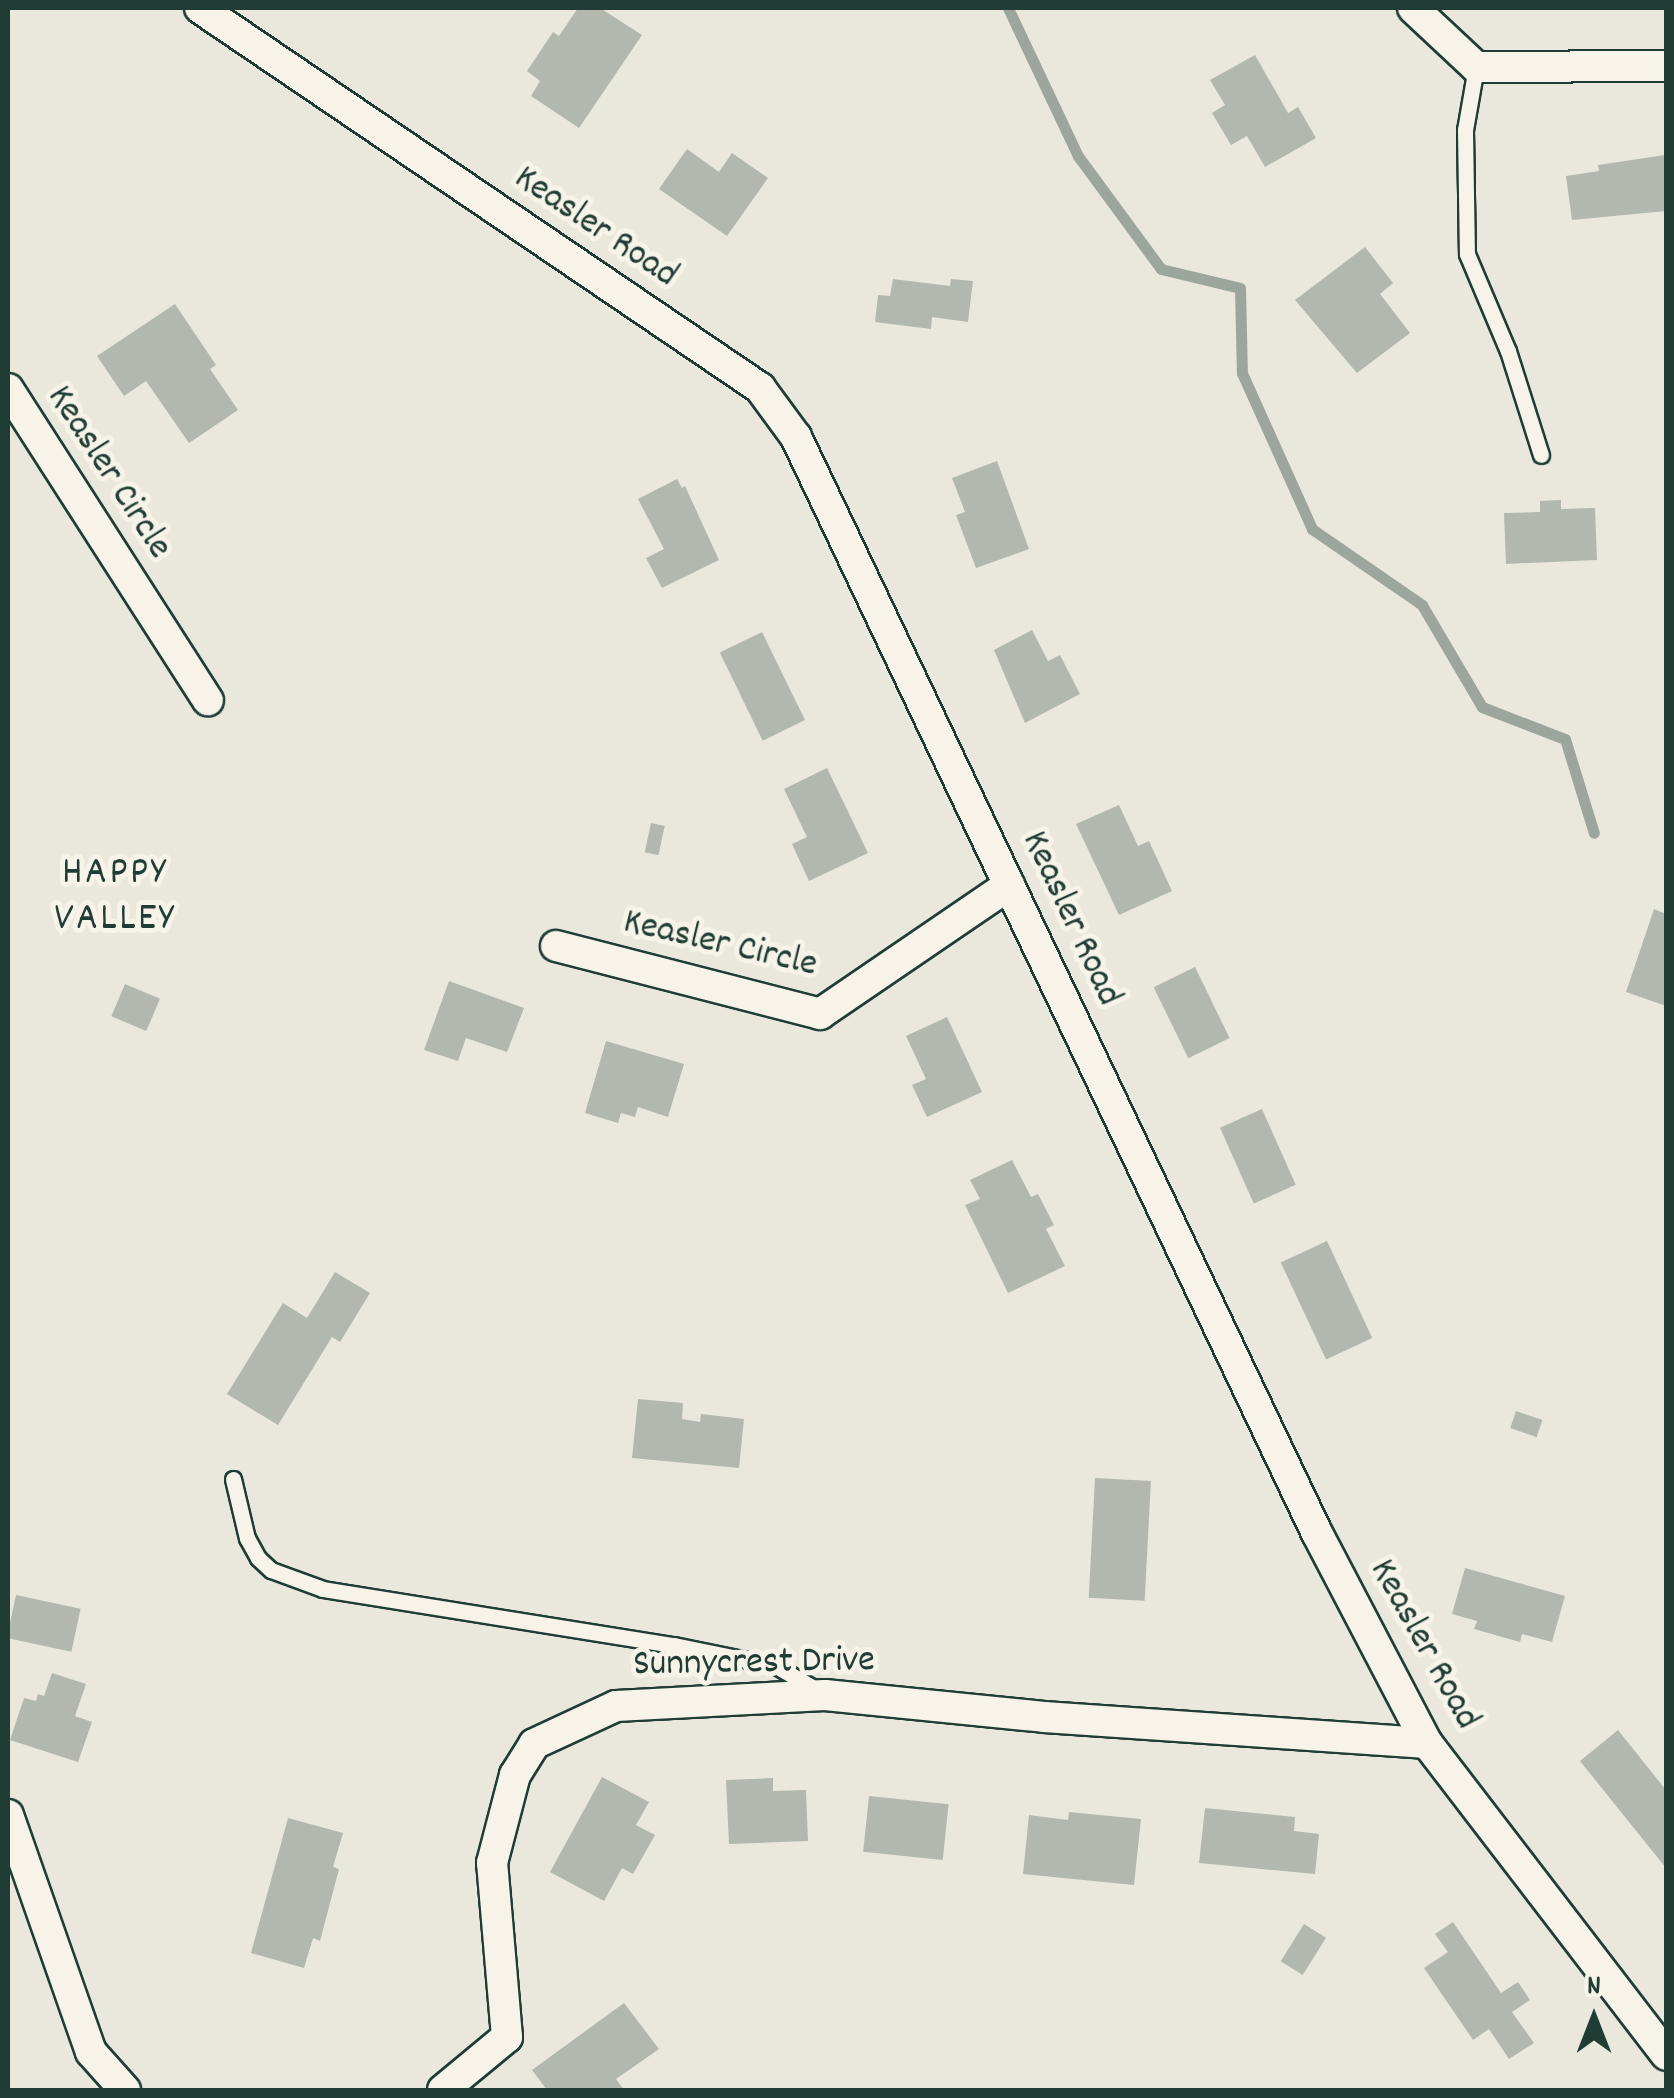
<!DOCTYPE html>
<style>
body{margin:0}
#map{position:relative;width:1674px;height:2098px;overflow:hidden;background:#eae8dd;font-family:Dekko,sans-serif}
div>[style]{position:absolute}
.stream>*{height:11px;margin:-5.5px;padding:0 5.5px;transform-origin:5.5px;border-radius:5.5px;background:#9ca69c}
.building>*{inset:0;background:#b2b8ae;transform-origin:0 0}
.roads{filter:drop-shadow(2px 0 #1f3d34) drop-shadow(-2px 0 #1f3d34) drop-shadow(0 2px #1f3d34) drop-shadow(0 -2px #1f3d34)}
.service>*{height:15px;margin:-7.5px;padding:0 7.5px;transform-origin:7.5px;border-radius:7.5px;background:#f7f3e8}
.minor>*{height:30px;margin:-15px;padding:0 15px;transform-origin:15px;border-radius:15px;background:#f7f3e8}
span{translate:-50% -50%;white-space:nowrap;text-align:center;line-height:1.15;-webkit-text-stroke:10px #f7f3e8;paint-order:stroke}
.street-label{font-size:38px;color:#1f3d34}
.neighbourhood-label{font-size:40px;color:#1f3d34;letter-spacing:2.5px}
.frame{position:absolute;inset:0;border:10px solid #1f3d34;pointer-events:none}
.north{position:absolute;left:1544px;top:1968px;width:100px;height:100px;-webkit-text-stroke:8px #f7f3e8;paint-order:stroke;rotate:0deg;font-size:28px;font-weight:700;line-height:40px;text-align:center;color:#1f3d34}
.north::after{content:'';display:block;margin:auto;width:35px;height:45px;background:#1f3d34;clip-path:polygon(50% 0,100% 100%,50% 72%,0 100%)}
</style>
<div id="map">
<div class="stream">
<div style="left:1008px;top:8px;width:164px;rotate:64.7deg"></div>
<div style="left:1078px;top:156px;width:140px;rotate:53.7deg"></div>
<div style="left:1161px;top:269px;width:81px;rotate:13.5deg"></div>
<div style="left:1240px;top:288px;width:85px;rotate:88.7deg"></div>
<div style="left:1242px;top:373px;width:171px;rotate:65.8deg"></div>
<div style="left:1312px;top:529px;width:134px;rotate:34.6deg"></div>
<div style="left:1422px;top:605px;width:118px;rotate:59.5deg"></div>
<div style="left:1482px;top:707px;width:89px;rotate:21.1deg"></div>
<div style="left:1565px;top:739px;width:98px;rotate:72.9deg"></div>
</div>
<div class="building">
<div style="clip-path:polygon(578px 8px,600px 8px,642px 35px,579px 128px,531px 96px,540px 81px,527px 71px,553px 32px,559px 36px)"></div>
<div style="clip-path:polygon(1255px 55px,1288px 113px,1298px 107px,1316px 138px,1265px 167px,1247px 136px,1231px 145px,1212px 113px,1225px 105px,1210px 80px)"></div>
<div style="clip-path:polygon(687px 149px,719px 172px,732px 153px,768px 178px,727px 236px,659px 189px)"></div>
<div style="clip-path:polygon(1665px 155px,1666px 211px,1572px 220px,1566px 176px,1599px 171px,1598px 165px)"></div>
<div style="clip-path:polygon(1365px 247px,1393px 283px,1380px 294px,1410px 333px,1357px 373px,1295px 300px)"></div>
<div style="clip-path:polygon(893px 279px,950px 286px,951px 279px,973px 281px,968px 322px,932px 317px,931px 329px,875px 322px,878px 295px,890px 296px)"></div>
<div style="clip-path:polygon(175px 304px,216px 365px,210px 369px,238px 410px,189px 443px,146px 381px,124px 396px,97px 356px)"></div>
<div style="clip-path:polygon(997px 461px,1029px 549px,976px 568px,956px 515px,965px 512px,952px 478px)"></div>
<div style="clip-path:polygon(677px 479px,682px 488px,685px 486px,719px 560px,662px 588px,646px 558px,664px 549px,638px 499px)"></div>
<div style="clip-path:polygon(1561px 500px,1561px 509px,1595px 508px,1597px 560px,1506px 564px,1504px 513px,1540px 512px,1540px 501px)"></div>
<div style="clip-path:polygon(1032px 630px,1048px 661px,1060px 655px,1080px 694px,1025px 723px,994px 650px)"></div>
<div style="left:762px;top:632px;width:98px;height:47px;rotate:64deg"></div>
<div style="clip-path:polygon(827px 768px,868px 853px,809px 881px,792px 844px,807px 837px,784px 789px)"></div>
<div style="clip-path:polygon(1119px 805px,1138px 846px,1149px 841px,1172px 891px,1119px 915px,1076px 824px)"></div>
<div style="left:651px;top:823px;width:14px;height:30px;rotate:12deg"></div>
<div style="clip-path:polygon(1654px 909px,1666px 914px,1666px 1006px,1626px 992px)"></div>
<div style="left:1195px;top:967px;width:79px;height:46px;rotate:64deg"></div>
<div style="clip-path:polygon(449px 981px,524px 1008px,507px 1052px,466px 1038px,458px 1061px,424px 1050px)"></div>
<div style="left:125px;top:984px;width:38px;height:35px;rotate:23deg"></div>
<div style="clip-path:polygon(947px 1017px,982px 1092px,927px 1117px,912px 1085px,926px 1079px,906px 1036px)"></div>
<div style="clip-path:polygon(606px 1041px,684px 1064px,668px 1117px,638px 1107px,635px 1117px,621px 1113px,618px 1123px,585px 1113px)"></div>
<div style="left:1262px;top:1109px;width:83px;height:46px;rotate:66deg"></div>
<div style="clip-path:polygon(1012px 1160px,1031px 1197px,1038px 1194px,1054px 1225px,1046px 1229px,1065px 1266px,1008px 1293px,965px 1205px,980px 1199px,970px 1180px)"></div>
<div style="left:1327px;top:1241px;width:107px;height:51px;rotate:65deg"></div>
<div style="clip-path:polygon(335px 1272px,370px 1293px,340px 1342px,332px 1337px,278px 1425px,227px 1394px,283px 1303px,307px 1318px)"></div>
<div style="clip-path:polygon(638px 1399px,683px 1403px,682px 1419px,700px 1422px,701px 1414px,744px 1419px,739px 1468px,632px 1458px)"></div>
<div style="left:1516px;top:1411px;width:28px;height:18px;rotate:19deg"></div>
<div style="left:1095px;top:1478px;width:56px;height:120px;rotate:3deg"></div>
<div style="clip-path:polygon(1465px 1568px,1565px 1596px,1552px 1642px,1522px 1634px,1520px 1642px,1474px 1629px,1477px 1621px,1452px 1614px)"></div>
<div style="left:16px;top:1595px;width:66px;height:44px;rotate:12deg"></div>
<div style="clip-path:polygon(52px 1673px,86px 1684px,75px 1716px,92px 1722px,78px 1762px,10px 1740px,24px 1698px,36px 1701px,38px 1694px,44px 1696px)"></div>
<div style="clip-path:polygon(1618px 1730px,1666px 1790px,1666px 1868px,1580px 1761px)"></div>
<div style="clip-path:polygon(602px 1777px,649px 1802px,636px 1825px,655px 1835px,633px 1874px,622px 1868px,604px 1901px,550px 1872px)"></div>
<div style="clip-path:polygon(773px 1778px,773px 1791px,806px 1790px,808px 1841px,729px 1844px,726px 1780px)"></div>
<div style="left:869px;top:1796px;width:80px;height:56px;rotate:6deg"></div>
<div style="clip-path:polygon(1205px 1808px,1295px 1817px,1294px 1831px,1319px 1834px,1315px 1874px,1199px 1863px)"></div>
<div style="clip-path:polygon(1069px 1812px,1141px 1819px,1134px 1885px,1023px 1874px,1029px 1815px,1068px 1820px)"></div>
<div style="clip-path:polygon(288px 1818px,343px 1833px,333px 1867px,339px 1869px,320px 1941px,313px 1938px,304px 1968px,251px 1953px)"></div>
<div style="clip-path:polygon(1453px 1922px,1501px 1993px,1518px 1982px,1530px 2000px,1512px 2012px,1534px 2043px,1509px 2059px,1489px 2029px,1473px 2040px,1424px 1968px,1448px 1952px,1435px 1934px)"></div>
<div style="left:1304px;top:1924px;width:26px;height:44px;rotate:32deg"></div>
<div style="clip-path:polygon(624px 2003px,659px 2049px,616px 2079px,624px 2090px,547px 2090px,532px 2070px)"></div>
</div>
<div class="roads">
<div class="service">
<div style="left:1476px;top:67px;width:64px;rotate:99.9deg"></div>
<div style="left:1465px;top:130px;width:124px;rotate:89.1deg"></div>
<div style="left:1467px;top:254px;width:105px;rotate:67.1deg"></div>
<div style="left:1508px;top:351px;width:109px;rotate:72.4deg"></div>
<div style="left:233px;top:1479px;width:61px;rotate:76.7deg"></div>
<div style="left:247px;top:1538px;width:23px;rotate:61deg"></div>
<div style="left:258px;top:1558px;width:18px;rotate:43deg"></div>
<div style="left:271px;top:1570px;width:55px;rotate:20.1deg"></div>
<div style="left:323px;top:1589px;width:355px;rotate:9.1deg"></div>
<div style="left:674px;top:1645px;width:104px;rotate:11.6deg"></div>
<div style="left:776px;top:1666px;width:48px;rotate:30.3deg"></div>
</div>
<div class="minor">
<div style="left:200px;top:8px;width:677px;rotate:34.16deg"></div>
<div style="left:760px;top:388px;width:61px;rotate:53.7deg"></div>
<div style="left:796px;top:437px;width:1214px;rotate:64.58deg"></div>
<div style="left:1317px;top:1533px;width:237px;rotate:62.4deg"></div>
<div style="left:1427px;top:1743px;width:393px;rotate:52.5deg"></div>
<div style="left:1413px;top:8px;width:86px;rotate:43.1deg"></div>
<div style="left:1476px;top:67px;width:190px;rotate:-0.3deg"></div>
<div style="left:8px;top:389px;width:370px;rotate:57.3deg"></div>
<div style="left:556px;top:946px;width:273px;rotate:14.4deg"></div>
<div style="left:820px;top:1014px;width:229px;rotate:-34.3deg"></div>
<div style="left:8px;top:1815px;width:251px;rotate:70.7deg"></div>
<div style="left:91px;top:2052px;width:51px;rotate:48.2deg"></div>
<div style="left:443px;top:2090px;width:83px;rotate:-39.6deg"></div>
<div style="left:507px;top:2037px;width:175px;rotate:-94.9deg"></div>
<div style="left:492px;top:1863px;width:91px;rotate:-75.4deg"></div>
<div style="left:515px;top:1775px;width:36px;rotate:-58deg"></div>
<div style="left:534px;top:1744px;width:90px;rotate:-24.9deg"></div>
<div style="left:616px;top:1706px;width:209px;rotate:-3deg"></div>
<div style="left:825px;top:1695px;width:220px;rotate:5.7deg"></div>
<div style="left:1044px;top:1717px;width:384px;rotate:3.9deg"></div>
</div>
</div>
<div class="street-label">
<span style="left:595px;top:228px;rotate:34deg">Keasler Road</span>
<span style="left:108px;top:473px;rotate:57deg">Keasler Circle</span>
<span style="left:1070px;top:919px;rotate:65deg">Keasler Road</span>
<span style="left:720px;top:945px;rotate:13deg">Keasler Circle</span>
<span style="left:1423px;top:1645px;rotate:61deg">Keasler Road</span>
<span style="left:754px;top:1664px;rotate:-1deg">Sunnycrest Drive</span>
</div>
<div class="neighbourhood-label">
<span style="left:115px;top:898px">HAPPY<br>VALLEY</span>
</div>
<div class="frame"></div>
<div class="north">N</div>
</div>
